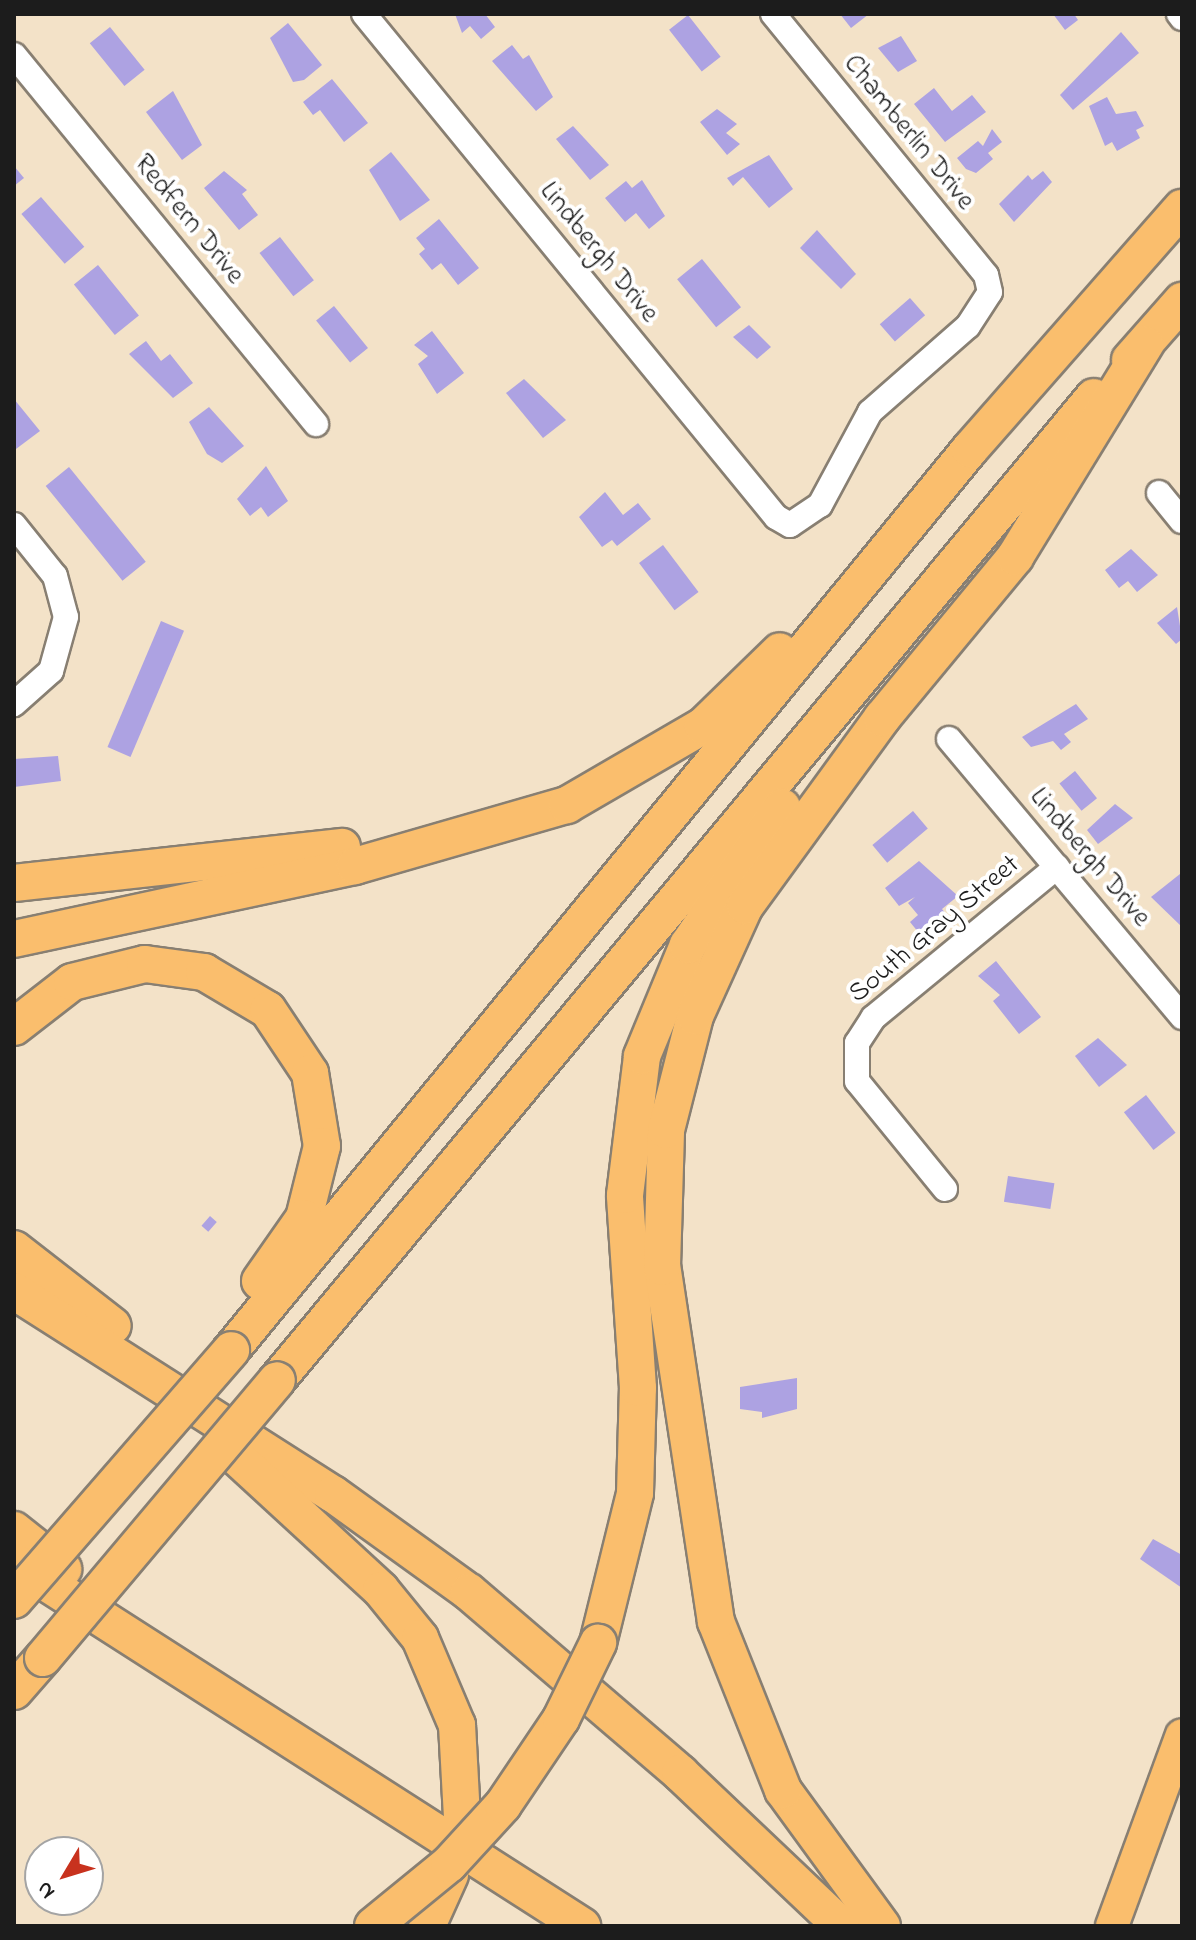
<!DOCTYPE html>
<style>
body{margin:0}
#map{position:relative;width:1196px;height:1940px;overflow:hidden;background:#f3e2c8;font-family:"Indie Flower",sans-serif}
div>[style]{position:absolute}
.building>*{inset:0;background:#ada2e2;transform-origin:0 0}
.roads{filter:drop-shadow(2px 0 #887f72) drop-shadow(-2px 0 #887f72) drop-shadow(0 2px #887f72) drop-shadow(0 -2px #887f72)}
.minor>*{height:24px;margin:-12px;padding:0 12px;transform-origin:12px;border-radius:12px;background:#fff}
.major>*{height:32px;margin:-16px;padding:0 16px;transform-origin:16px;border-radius:16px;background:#fabe6d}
.highway>*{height:36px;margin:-18px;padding:0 18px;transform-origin:18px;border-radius:18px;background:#fabe6d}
.bridges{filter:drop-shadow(2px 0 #887f72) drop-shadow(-2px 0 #887f72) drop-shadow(0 2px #887f72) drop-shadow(0 -2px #887f72)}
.highway-bridge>*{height:36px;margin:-18px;padding:0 18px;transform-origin:18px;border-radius:18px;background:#fabe6d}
span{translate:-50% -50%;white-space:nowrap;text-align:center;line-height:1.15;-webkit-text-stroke:8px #fff;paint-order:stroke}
.street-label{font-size:28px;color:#1c1c1c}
.frame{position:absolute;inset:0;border:16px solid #1c1c1c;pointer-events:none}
.north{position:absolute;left:24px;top:1836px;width:80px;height:80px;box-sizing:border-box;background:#fff;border:2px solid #a4a4a4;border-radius:50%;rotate:232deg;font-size:22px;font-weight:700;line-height:32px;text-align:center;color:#1c1c1c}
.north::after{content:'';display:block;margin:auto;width:28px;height:36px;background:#c8321e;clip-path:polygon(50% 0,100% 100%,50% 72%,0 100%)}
</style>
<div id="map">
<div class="building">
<div style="clip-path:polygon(455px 14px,485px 14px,495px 27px,481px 39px,470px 26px,462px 33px)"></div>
<div style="clip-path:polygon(840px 14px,869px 14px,851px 28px)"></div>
<div style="clip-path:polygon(1053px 14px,1074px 14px,1078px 20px,1065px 30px)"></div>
<div style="left:688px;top:15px;width:53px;height:24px;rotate:52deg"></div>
<div style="clip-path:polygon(288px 23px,322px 65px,304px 80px,293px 82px,270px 38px)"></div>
<div style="left:110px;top:27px;width:55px;height:26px;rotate:51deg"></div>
<div style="clip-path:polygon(1121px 32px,1139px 53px,1073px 110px,1060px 95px)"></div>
<div style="clip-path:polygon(901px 36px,917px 61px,898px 72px,878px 48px)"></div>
<div style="clip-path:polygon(512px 45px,523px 59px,529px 55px,553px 97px,536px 111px,492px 61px)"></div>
<div style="clip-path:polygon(332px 79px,368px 123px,344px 142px,320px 110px,313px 115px,303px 102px)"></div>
<div style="clip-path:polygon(934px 88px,952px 111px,972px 95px,986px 112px,945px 142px,914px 104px)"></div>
<div style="clip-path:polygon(173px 91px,202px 145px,182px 160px,146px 112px)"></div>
<div style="clip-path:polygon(1107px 97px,1116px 114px,1136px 111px,1144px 126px,1136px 130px,1140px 138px,1117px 151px,1112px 142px,1105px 146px,1089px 106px)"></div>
<div style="clip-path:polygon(717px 109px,737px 124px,726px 133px,740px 144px,727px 155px,700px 122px)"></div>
<div style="clip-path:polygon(573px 126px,609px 165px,590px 180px,556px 139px)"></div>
<div style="clip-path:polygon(992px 129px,1002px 142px,988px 153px,993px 159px,976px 173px,966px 169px,957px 158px,978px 141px,983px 146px)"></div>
<div style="clip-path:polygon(391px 152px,430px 200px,400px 221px,369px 170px)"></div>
<div style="clip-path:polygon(769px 155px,793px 189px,769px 208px,743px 177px,733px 186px,727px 178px)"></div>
<div style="clip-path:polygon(14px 166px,24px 178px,14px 186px)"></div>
<div style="clip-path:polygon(224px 171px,247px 190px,242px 194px,258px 215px,239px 230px,204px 188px)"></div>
<div style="clip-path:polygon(1043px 171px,1052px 182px,1014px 222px,999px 204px,1028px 175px,1032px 180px)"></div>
<div style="clip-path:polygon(642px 180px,665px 216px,649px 229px,636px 213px,625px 222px,605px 198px,626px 181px,632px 188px)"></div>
<div style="left:41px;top:197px;width:66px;height:26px;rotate:49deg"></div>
<div style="clip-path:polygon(439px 219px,479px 268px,458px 285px,441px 263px,432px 270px,419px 254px,425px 249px,416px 238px)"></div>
<div style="clip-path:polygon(817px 230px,856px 274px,841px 289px,800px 248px)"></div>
<div style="left:280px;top:237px;width:55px;height:26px;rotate:52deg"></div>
<div style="left:702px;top:259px;width:62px;height:32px;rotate:51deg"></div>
<div style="left:98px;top:265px;width:65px;height:31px;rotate:51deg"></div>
<div style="left:910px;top:298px;width:23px;height:40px;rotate:49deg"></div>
<div style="left:334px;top:306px;width:54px;height:23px;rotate:51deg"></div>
<div style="clip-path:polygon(749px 325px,771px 347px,757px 359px,733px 337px)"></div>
<div style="clip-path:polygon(432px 331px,464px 373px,437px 394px,418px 364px,428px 356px,414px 345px)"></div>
<div style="clip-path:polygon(146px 341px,161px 361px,170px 354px,193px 383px,173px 398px,129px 354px)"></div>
<div style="clip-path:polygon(524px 379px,566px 420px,543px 438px,506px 393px)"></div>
<div style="clip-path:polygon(14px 399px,40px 431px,16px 449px,14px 446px)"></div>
<div style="clip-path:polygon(209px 407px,244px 446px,222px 463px,207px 454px,189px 422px)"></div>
<div style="clip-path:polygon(266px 466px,288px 501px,268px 517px,261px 507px,250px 516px,237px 499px)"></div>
<div style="left:69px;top:467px;width:122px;height:30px;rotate:51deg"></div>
<div style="clip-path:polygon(605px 492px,623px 515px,638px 503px,651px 519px,617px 546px,612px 540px,602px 547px,579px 517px)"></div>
<div style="left:663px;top:545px;width:59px;height:30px;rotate:53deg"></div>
<div style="clip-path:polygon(1131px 549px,1158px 575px,1137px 592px,1128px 581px,1119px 588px,1105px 570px)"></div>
<div style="clip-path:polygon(1177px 607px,1182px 639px,1176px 644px,1157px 623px)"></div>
<div style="left:161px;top:621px;width:25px;height:137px;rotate:23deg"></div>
<div style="clip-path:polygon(1076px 704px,1088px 719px,1064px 734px,1071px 742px,1061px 750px,1053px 741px,1031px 747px,1022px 737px)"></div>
<div style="clip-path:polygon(58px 756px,61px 781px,14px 787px,14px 759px)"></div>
<div style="left:1075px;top:771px;width:35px;height:20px;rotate:51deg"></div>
<div style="clip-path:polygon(1115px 804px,1133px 818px,1098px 844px,1087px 830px)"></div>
<div style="left:913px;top:811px;width:23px;height:53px;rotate:50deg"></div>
<div style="clip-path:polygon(919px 861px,958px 896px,942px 909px,949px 918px,923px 938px,910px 922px,918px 915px,908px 903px,915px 897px,899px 906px,885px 888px)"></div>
<div style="clip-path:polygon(1180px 874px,1182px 877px,1182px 927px,1151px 897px)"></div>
<div style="clip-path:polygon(996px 961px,1041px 1017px,1019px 1034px,993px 1001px,1000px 995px,978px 976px)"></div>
<div style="clip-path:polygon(1098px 1038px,1127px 1065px,1099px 1087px,1075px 1056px)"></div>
<div style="left:1146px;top:1095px;width:48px;height:28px;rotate:52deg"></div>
<div style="left:1008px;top:1176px;width:47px;height:26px;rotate:9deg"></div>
<div style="left:210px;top:1216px;width:9px;height:13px;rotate:41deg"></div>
<div style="clip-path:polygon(797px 1378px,797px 1409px,762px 1418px,762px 1412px,740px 1409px,740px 1387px)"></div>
<div style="clip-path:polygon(1153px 1539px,1182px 1555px,1182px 1588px,1140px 1559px)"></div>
</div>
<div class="roads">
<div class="minor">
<div style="left:364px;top:14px;width:650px;rotate:50.68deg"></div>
<div style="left:776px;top:517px;width:16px;rotate:30deg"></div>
<div style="left:790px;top:525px;width:36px;rotate:-34deg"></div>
<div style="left:820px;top:505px;width:106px;rotate:-61.7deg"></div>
<div style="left:870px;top:412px;width:130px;rotate:-41.3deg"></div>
<div style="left:968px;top:326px;width:40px;rotate:-57.1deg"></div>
<div style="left:990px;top:292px;width:17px;rotate:-103deg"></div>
<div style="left:986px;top:275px;width:337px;rotate:-129.2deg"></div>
<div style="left:1179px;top:14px;width:5px;rotate:53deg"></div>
<div style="left:14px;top:55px;width:477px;rotate:50.7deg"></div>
<div style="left:1159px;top:493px;width:36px;rotate:51deg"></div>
<div style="left:14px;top:525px;width:65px;rotate:51.2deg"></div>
<div style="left:55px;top:576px;width:42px;rotate:75deg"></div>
<div style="left:66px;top:617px;width:56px;rotate:105.5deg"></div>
<div style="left:51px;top:671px;width:50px;rotate:138.3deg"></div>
<div style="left:949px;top:739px;width:363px;rotate:50deg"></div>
<div style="left:945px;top:1189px;width:139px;rotate:-129.2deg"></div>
<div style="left:857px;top:1081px;width:38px;rotate:-90deg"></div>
<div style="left:857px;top:1043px;width:30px;rotate:-57deg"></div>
<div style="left:873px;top:1018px;width:238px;rotate:-39.4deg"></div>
</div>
<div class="major">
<div style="left:1112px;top:1926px;width:203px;rotate:-69.9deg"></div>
</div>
<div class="highway">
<div style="left:1130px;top:360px;width:79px;rotate:-48.6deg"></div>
<div style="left:14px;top:883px;width:330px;rotate:-6.3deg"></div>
<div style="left:14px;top:939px;width:349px;rotate:-12.1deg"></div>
<div style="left:355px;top:866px;width:221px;rotate:-16.1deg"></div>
<div style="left:567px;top:805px;width:157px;rotate:-30.2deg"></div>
<div style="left:703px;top:726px;width:107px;rotate:-44.2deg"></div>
<div style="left:14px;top:1027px;width:73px;rotate:-37.8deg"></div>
<div style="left:72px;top:982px;width:75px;rotate:-13.9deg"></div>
<div style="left:145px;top:964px;width:60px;rotate:7.7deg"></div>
<div style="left:204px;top:972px;width:74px;rotate:30.7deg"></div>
<div style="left:268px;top:1010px;width:76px;rotate:56.3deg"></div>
<div style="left:310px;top:1073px;width:74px;rotate:80.7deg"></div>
<div style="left:322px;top:1146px;width:74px;rotate:104deg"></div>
<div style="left:304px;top:1218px;width:77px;rotate:124.9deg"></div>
<div style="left:14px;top:1249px;width:125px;rotate:37.9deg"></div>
<div style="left:14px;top:1291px;width:378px;rotate:32.5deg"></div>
<div style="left:333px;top:1494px;width:168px;rotate:35.8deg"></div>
<div style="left:469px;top:1592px;width:278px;rotate:40.6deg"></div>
<div style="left:680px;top:1773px;width:222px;rotate:43.5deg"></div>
<div style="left:231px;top:1350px;width:1165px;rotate:-50.64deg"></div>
<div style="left:970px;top:449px;width:321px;rotate:-48.7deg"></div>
<div style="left:277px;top:1380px;width:1278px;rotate:-50.27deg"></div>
<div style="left:230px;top:1451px;width:205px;rotate:42.6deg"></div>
<div style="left:381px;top:1590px;width:62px;rotate:50.9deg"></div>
<div style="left:420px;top:1638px;width:95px;rotate:67deg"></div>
<div style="left:457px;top:1725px;width:92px;rotate:86.9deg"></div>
<div style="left:14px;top:1530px;width:63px;rotate:38.5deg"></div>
<div style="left:14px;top:1562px;width:675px;rotate:32.65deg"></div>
<div style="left:598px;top:1643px;width:154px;rotate:-76.1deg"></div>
<div style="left:635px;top:1493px;width:105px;rotate:-88.4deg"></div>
<div style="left:638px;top:1388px;width:193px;rotate:-93.9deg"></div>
<div style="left:625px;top:1195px;width:140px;rotate:-83deg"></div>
<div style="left:642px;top:1056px;width:120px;rotate:-67.5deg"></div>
<div style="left:688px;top:945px;width:167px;rotate:-55.7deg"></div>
<div style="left:14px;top:1691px;width:44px;rotate:-48.7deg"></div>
<div style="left:427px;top:1926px;width:56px;rotate:-65.7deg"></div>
<div style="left:882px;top:1926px;width:168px;rotate:-126.1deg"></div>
<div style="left:783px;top:1790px;width:181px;rotate:-111.7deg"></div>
<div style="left:716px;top:1622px;width:359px;rotate:-98.6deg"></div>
<div style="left:662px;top:1267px;width:137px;rotate:-88.3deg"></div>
<div style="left:666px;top:1130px;width:118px;rotate:-75.7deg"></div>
<div style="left:695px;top:1016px;width:121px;rotate:-65.6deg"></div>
<div style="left:745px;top:906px;width:233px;rotate:-53.9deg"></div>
<div style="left:882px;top:718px;width:209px;rotate:-50.4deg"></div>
<div style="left:1015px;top:557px;width:249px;rotate:-58.5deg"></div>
</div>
</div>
<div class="bridges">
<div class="highway-bridge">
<div style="left:14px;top:1600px;width:331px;rotate:-49deg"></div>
<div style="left:43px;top:1658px;width:363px;rotate:-49.9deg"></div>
<div style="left:373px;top:1926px;width:98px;rotate:-39.2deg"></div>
<div style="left:449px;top:1864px;width:80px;rotate:-47.5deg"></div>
<div style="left:503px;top:1805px;width:104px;rotate:-56deg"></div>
<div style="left:561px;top:1719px;width:85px;rotate:-64deg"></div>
</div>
</div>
<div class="street-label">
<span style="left:908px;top:133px;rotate:51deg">Chamberlin Drive</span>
<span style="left:188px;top:220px;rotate:51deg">Redfern Drive</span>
<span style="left:598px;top:253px;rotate:51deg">Lindbergh Drive</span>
<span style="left:1089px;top:858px;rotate:50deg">Lindbergh Drive</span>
<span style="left:935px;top:930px;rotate:-40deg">South Gray Street</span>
</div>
<div class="frame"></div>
<div class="north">N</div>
</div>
